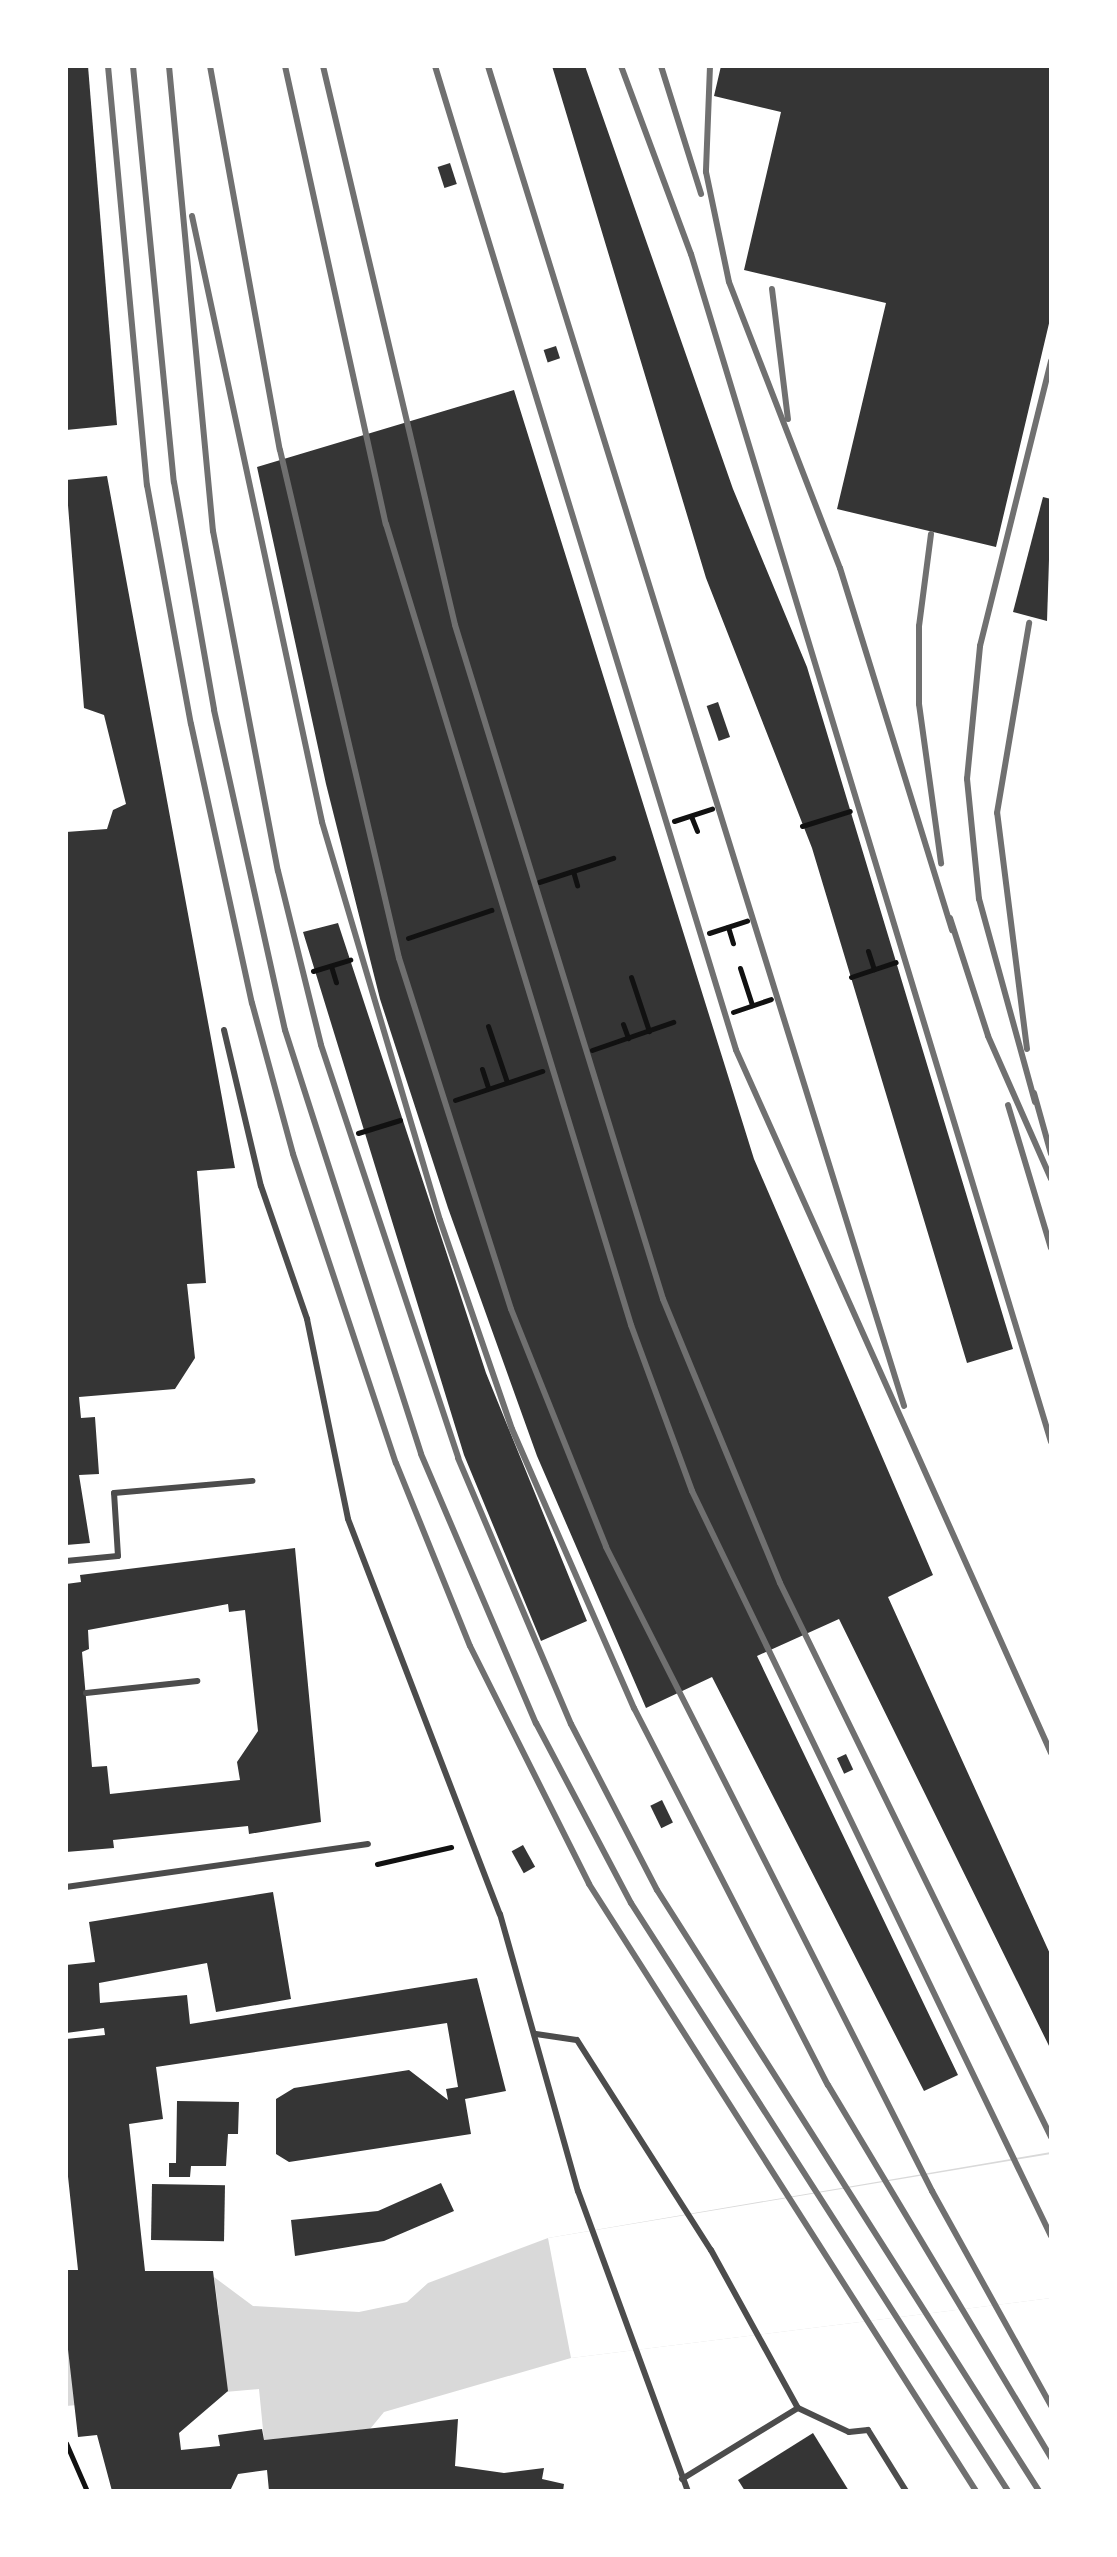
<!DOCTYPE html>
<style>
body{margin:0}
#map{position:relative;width:1117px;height:2557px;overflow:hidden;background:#fff;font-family:"IBM Plex Sans",sans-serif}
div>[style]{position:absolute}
.water>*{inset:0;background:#d9d9d9}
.pier>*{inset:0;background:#fff}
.building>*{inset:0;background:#353535;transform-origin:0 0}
.path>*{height:5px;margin:-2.5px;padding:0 2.5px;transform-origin:2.5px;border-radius:2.5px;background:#111}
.service>*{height:6px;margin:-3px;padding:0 3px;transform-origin:3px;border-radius:3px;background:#4c4c4c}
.rail>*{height:6px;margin:-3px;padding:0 3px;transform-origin:3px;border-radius:3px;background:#707070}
span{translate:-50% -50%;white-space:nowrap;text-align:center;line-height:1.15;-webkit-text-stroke:7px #fff;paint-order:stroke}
.frame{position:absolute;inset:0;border:68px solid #fff;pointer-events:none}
</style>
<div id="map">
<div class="water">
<div style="clip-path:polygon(1051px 2152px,1051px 2298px,571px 2358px,384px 2412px,370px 2429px,264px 2440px,259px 2389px,66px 2406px,66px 2331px,219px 2315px,214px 2277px,253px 2306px,359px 2312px,407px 2302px,428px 2283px,548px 2238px)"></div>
</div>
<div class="pier">
<div style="clip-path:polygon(1051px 2154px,1051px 2298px,571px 2358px,548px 2238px)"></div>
</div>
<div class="building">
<div style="clip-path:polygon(66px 66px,88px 66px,117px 425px,66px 430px)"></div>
<div style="clip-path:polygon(552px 66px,585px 66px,733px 489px,807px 667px,1013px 1349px,967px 1363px,812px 848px,706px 578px)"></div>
<div style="clip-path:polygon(721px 66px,1051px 66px,1051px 315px,996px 547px,837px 509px,886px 303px,744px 270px,781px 112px,714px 96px)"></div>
<div style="left:450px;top:163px;width:22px;height:13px;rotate:72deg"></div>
<div style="left:556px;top:346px;width:13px;height:13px;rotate:72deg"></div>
<div style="clip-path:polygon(514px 390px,754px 1159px,933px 1575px,888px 1597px,1051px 1956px,1051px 2050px,839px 1619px,757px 1656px,958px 2075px,924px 2091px,712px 1677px,646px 1708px,537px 1456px,448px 1208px,380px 999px,326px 784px,257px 467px)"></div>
<div style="clip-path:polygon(107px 476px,235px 1168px,197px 1171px,206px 1283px,187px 1284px,195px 1358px,175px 1389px,79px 1397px,81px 1418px,95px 1417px,99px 1474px,79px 1475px,90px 1543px,66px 1545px,66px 832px,107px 829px,113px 810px,126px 804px,104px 715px,84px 708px,66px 480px)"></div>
<div style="clip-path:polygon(1043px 497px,1051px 499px,1047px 621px,1013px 612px)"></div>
<div style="left:718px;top:702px;width:37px;height:12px;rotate:71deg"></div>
<div style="clip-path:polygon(338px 923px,486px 1373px,587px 1621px,541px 1641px,464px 1455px,303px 932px)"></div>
<div style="clip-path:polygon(evenodd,295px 1548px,321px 1822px,249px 1834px,248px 1826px,113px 1840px,114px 1848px,66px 1852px,66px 1584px,81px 1582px,80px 1575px,295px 1548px,228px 1604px,229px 1612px,245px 1610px,258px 1731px,237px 1762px,240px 1780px,110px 1794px,107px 1766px,92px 1767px,82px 1652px,89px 1649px,88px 1630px,228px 1604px)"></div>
<div style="left:846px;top:1754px;width:17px;height:10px;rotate:65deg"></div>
<div style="left:662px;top:1800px;width:25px;height:13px;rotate:64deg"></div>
<div style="left:523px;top:1845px;width:25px;height:13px;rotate:61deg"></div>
<div style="clip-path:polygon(273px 1892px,291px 1999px,216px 2012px,207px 1963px,99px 1983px,100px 2003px,187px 1995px,190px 2024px,477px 1978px,506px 2091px,465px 2099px,471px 2134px,289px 2162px,276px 2154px,276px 2099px,294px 2088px,409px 2070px,448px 2100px,446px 2089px,458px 2087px,447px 2023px,156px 2067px,163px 2119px,129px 2124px,145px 2271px,213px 2271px,228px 2391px,179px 2433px,181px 2450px,220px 2446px,218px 2435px,262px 2429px,264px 2440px,458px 2419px,455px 2466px,504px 2473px,544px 2468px,542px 2479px,564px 2484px,563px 2491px,269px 2491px,267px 2470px,238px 2474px,230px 2491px,112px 2491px,97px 2435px,78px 2437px,66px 2332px,66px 2270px,78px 2270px,66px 2158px,66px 2039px,105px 2035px,104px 2028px,66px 2033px,66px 1965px,95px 1962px,89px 1922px)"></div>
<div style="clip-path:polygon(177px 2101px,239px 2102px,238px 2134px,228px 2134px,226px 2166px,191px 2166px,190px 2177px,169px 2177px,169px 2163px,176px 2163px)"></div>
<div style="clip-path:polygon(441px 2183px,454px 2211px,384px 2241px,295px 2256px,291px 2220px,378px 2211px)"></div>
<div style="left:152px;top:2184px;width:73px;height:56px;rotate:1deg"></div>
<div style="clip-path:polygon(813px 2433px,849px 2491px,745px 2491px,738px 2480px)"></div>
</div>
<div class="path">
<div style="left:691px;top:816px;width:16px;rotate:68deg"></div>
<div style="left:674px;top:821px;width:40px;rotate:-18deg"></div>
<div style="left:802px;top:826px;width:50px;rotate:-17.4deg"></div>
<div style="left:573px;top:871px;width:15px;rotate:74deg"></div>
<div style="left:539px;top:882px;width:78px;rotate:-18deg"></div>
<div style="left:728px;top:927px;width:17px;rotate:73deg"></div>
<div style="left:709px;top:933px;width:40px;rotate:-18deg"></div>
<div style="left:408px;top:938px;width:88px;rotate:-18.6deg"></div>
<div style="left:868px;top:951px;width:19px;rotate:72deg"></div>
<div style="left:331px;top:966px;width:17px;rotate:73deg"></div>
<div style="left:740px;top:968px;width:39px;rotate:72deg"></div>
<div style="left:313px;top:971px;width:39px;rotate:-17deg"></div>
<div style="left:631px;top:977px;width:57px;rotate:71.6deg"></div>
<div style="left:851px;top:977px;width:47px;rotate:-18.4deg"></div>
<div style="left:733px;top:1012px;width:40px;rotate:-18.9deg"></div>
<div style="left:623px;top:1024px;width:15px;rotate:70deg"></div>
<div style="left:488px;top:1026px;width:59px;rotate:71.3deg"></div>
<div style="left:592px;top:1050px;width:86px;rotate:-19.1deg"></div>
<div style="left:482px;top:1069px;width:20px;rotate:72deg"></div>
<div style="left:455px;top:1100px;width:92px;rotate:-18.4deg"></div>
<div style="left:358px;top:1133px;width:44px;rotate:-17.2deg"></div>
<div style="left:377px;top:1864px;width:76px;rotate:-12.9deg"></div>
<div style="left:66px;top:2443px;width:52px;rotate:66.4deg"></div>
</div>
<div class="service">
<div style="left:224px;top:1030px;width:160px;rotate:76.7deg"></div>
<div style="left:261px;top:1186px;width:141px;rotate:70.9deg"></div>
<div style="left:307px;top:1319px;width:204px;rotate:78.4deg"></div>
<div style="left:348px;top:1519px;width:423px;rotate:69deg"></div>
<div style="left:500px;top:1914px;width:288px;rotate:74.3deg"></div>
<div style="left:578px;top:2191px;width:320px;rotate:69.9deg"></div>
<div style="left:66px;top:1561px;width:52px;rotate:-5.5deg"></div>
<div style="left:118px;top:1556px;width:63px;rotate:-93.6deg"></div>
<div style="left:114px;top:1493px;width:139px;rotate:-5deg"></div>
<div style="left:86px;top:1693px;width:112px;rotate:-6.2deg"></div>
<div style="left:66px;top:1887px;width:305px;rotate:-8.1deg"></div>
<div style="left:536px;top:2034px;width:41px;rotate:8.3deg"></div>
<div style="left:577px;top:2040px;width:249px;rotate:57.5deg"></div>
<div style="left:711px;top:2250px;width:180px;rotate:61.2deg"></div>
<div style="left:798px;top:2408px;width:56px;rotate:25.2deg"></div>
<div style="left:849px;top:2432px;width:19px;rotate:-6deg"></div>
<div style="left:868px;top:2430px;width:72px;rotate:58.1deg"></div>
<div style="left:682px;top:2479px;width:136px;rotate:-31.5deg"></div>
</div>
<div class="rail">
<div style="left:108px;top:66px;width:421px;rotate:84.7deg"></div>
<div style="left:147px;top:485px;width:243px;rotate:79.6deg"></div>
<div style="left:191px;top:724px;width:286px;rotate:77.7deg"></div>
<div style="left:252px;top:1003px;width:156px;rotate:74.8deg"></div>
<div style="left:293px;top:1154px;width:326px;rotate:71.6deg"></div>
<div style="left:396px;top:1463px;width:197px;rotate:68deg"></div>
<div style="left:470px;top:1646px;width:266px;rotate:63.4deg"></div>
<div style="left:589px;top:1884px;width:720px;rotate:57.48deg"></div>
<div style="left:133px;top:66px;width:418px;rotate:84.4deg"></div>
<div style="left:174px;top:482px;width:231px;rotate:80deg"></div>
<div style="left:214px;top:710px;width:328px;rotate:77.5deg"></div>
<div style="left:285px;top:1030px;width:445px;rotate:72.2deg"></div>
<div style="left:421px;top:1454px;width:293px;rotate:66.9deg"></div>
<div style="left:536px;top:1723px;width:204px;rotate:62.2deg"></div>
<div style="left:631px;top:1903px;width:698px;rotate:57.33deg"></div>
<div style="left:169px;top:66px;width:467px;rotate:84.6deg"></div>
<div style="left:213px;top:531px;width:346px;rotate:79.2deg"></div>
<div style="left:278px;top:871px;width:179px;rotate:76.1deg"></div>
<div style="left:321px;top:1045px;width:435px;rotate:71.6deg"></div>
<div style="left:458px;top:1458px;width:289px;rotate:67deg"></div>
<div style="left:571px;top:1724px;width:187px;rotate:62.6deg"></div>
<div style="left:657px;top:1890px;width:712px;rotate:57.56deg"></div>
<div style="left:210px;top:66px;width:390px;rotate:79.7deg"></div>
<div style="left:280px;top:450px;width:522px;rotate:76.82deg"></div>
<div style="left:399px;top:958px;width:368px;rotate:72.3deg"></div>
<div style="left:511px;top:1309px;width:256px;rotate:68.2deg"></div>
<div style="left:606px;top:1547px;width:722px;rotate:63.15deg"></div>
<div style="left:932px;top:2191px;width:246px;rotate:61deg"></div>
<div style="left:285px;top:66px;width:469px;rotate:77.6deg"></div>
<div style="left:386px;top:524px;width:838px;rotate:72.99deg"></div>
<div style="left:631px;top:1325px;width:177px;rotate:69.8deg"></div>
<div style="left:692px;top:1491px;width:827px;rotate:64.27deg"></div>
<div style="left:323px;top:66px;width:574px;rotate:76.71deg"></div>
<div style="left:455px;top:625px;width:705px;rotate:72.85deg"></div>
<div style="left:663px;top:1299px;width:307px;rotate:67.6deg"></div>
<div style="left:780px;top:1583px;width:617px;rotate:63.93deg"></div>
<div style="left:435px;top:66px;width:1029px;rotate:72.99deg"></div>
<div style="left:736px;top:1050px;width:770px;rotate:65.86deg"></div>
<div style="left:488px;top:66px;width:1403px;rotate:72.75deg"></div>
<div style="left:621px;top:66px;width:201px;rotate:69.6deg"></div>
<div style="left:691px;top:254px;width:1241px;rotate:73.14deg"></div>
<div style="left:661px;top:66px;width:134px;rotate:72.6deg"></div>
<div style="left:710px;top:66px;width:106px;rotate:92.2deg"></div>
<div style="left:706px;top:172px;width:112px;rotate:78.2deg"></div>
<div style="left:729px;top:282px;width:307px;rotate:68.8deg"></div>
<div style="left:840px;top:568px;width:379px;rotate:72.8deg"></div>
<div style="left:192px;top:216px;width:620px;rotate:77.89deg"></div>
<div style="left:322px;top:822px;width:415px;rotate:73.5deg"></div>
<div style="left:440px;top:1220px;width:221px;rotate:71deg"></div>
<div style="left:512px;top:1429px;width:305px;rotate:66.4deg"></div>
<div style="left:634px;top:1708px;width:424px;rotate:62.8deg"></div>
<div style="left:828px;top:2085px;width:435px;rotate:59.1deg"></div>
<div style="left:772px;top:289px;width:131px;rotate:83deg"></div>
<div style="left:931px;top:534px;width:93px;rotate:97.4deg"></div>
<div style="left:919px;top:626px;width:78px;rotate:90deg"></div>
<div style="left:919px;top:704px;width:161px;rotate:82.1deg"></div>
<div style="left:950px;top:918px;width:124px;rotate:72.1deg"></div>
<div style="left:988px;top:1036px;width:156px;rotate:66.2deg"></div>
<div style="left:1027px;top:1049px;width:238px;rotate:-97.2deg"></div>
<div style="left:997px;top:813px;width:193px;rotate:-80.4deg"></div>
<div style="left:1034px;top:1093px;width:63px;rotate:74.4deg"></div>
<div style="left:1035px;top:1102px;width:211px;rotate:-105.4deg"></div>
<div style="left:979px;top:899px;width:121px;rotate:-95.7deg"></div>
<div style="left:967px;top:779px;width:134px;rotate:-84.4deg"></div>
<div style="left:980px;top:646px;width:294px;rotate:-76deg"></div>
<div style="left:1008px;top:1105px;width:149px;rotate:73.3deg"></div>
</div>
<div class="frame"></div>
</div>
